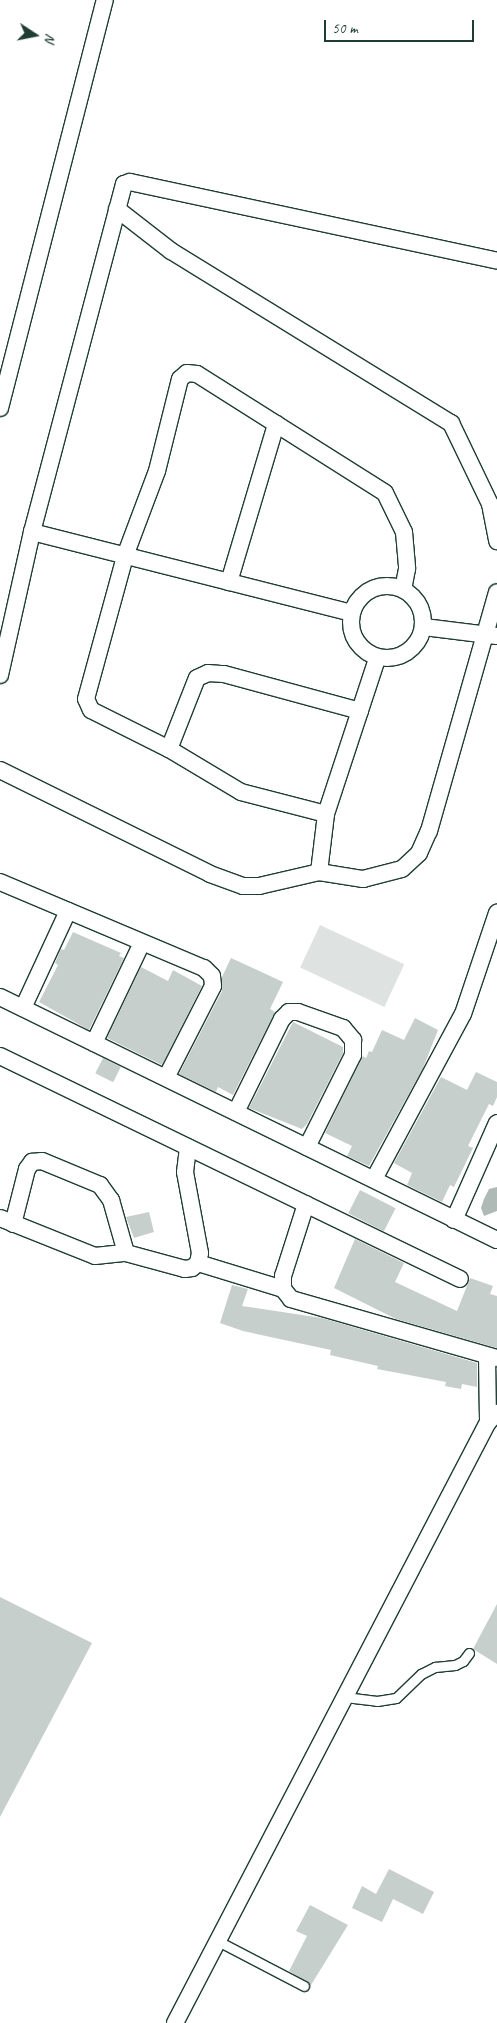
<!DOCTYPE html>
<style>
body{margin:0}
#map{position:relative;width:497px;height:2023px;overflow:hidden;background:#fff;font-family:Caveat,sans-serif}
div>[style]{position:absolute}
.green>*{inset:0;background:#dee3e2;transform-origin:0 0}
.water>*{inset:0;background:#afbab7}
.building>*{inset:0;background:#c7cfcc;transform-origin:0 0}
.roads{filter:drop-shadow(1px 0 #1f3d34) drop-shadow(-1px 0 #1f3d34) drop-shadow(0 1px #1f3d34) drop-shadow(0 -1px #1f3d34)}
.service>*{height:9px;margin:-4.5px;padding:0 4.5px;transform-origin:4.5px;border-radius:4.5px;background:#fff}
.minor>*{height:16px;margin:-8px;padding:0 8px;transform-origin:8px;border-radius:8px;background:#fff}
.minor>.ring{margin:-8px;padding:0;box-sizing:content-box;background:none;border:16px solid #fff;border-radius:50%}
span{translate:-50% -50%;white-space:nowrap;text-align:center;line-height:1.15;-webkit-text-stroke:4px #fff;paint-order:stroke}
.north{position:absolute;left:10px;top:10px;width:50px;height:50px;-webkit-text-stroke:4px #fff;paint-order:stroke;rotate:101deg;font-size:14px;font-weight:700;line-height:20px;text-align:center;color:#1f3d34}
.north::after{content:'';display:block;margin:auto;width:18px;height:22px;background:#1f3d34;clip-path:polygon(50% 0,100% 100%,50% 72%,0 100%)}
.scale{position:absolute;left:324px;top:20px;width:150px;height:22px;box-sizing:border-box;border:2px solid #1f3d34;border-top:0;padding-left:6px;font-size:15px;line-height:18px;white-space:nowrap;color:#1f3d34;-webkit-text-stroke:4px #fff;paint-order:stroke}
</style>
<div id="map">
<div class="green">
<div style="left:320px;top:925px;width:93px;height:47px;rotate:25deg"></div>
</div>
<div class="water">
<div style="clip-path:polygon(497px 1187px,497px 1211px,484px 1216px,481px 1208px,484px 1199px,489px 1189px)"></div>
</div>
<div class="building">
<div style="clip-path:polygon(73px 932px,121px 953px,119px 956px,124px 958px,89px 1030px,39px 1002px,58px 965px,55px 963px,61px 949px,64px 950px)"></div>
<div style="clip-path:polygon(231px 958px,283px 982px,270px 1009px,275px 1012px,233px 1095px,218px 1087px,216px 1092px,179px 1074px,222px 991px,222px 977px)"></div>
<div style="clip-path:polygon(141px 967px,168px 981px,173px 970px,202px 986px,162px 1065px,107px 1038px)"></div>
<div style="clip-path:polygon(415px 1018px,438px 1030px,423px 1068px,369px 1166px,347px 1156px,352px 1146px,325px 1133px,363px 1056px,366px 1058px,369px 1051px,372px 1052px,382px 1030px,404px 1040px)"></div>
<div style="clip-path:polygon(293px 1022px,343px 1047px,343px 1053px,307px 1124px,302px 1129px,249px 1108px)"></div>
<div style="left:103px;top:1058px;width:20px;height:17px;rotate:27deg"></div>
<div style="clip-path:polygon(476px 1072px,497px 1082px,497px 1097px,493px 1106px,489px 1104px,468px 1146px,473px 1148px,454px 1187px,450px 1185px,442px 1202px,407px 1185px,412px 1173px,394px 1163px,441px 1077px,467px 1090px)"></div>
<div style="left:360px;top:1190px;width:40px;height:26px;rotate:27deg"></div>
<div style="clip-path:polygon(149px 1212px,154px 1232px,134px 1238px,126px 1217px)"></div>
<div style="clip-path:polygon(355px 1239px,404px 1263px,395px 1282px,457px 1311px,470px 1278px,493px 1286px,490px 1294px,497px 1296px,497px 1348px,396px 1319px,334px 1288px)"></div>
<div style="clip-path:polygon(232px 1285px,248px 1289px,242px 1306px,322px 1318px,477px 1363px,477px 1387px,462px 1384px,461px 1389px,445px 1386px,446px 1382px,377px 1369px,378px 1366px,330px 1355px,331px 1350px,243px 1331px,220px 1323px)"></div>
<div style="clip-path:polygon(0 1597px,92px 1643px,0 1817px)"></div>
<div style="clip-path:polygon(497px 1604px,497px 1664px,473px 1649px)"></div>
<div style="clip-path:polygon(389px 1869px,434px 1892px,423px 1914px,393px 1899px,382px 1922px,352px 1908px,362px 1886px,376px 1894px)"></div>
<div style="clip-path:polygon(310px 1905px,348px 1925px,311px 1985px,289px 1971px,307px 1936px,296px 1931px)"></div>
</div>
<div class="roads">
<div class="service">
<div style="left:345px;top:1697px;width:32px;rotate:7deg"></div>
<div style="left:377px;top:1701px;width:19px;rotate:-9deg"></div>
<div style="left:396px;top:1698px;width:35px;rotate:-44deg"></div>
<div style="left:421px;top:1674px;width:16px;rotate:-27deg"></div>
<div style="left:435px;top:1667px;width:20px;rotate:-6deg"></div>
<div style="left:455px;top:1665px;width:9px;rotate:-27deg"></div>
<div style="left:463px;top:1661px;width:10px;rotate:-53deg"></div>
<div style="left:218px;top:1941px;width:97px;rotate:27.6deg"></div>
</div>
<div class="minor">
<div style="left:117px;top:209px;width:68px;rotate:37.9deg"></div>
<div style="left:171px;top:251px;width:329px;rotate:31.6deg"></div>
<div style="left:451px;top:423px;width:90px;rotate:64.3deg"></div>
<div style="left:490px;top:504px;width:38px;rotate:79deg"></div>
<div style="left:0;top:408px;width:421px;rotate:-75.6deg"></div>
<div style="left:32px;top:532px;width:329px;rotate:14.2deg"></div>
<div style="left:229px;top:582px;width:165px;rotate:-73.4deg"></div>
<div class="ring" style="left:351px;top:586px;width:56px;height:56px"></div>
<div style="left:424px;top:627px;width:73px;rotate:7.1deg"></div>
<div style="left:0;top:675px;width:147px;rotate:-77.4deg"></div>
<div style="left:32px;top:532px;width:360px;rotate:-75.2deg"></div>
<div style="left:124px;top:184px;width:6px;rotate:-18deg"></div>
<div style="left:130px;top:182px;width:375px;rotate:12.1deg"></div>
<div style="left:169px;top:749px;width:76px;rotate:-68.5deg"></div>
<div style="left:197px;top:678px;width:12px;rotate:-24deg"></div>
<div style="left:208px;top:673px;width:16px;rotate:4deg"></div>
<div style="left:224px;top:674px;width:141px;rotate:15.2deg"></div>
<div style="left:0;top:770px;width:234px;rotate:26.3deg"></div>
<div style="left:210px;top:874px;width:35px;rotate:20deg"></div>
<div style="left:243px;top:886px;width:16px"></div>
<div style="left:259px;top:886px;width:62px;rotate:-13.1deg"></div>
<div style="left:319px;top:872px;width:45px;rotate:9deg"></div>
<div style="left:363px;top:879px;width:40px;rotate:-14.4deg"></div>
<div style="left:402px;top:869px;width:23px;rotate:-43deg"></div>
<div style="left:419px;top:853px;width:24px;rotate:-66deg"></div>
<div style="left:429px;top:831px;width:248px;rotate:-74.1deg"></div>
<div style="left:326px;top:814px;width:88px;rotate:-165.5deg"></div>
<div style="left:241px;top:792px;width:84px;rotate:-149.2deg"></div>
<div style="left:169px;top:749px;width:87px;rotate:-153.4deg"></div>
<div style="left:91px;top:710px;width:12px;rotate:-114deg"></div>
<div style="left:86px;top:699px;width:148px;rotate:-74.7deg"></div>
<div style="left:125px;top:556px;width:91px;rotate:-69.4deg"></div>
<div style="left:157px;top:471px;width:95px;rotate:-76deg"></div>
<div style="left:180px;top:379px;width:9px;rotate:-41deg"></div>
<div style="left:187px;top:373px;width:10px;rotate:6deg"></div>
<div style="left:197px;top:374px;width:222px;rotate:32.3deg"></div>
<div style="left:385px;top:493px;width:43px;rotate:64deg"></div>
<div style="left:404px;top:532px;width:37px;rotate:85deg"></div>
<div style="left:407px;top:569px;width:20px;rotate:101deg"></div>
<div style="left:319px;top:872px;width:58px;rotate:-83.1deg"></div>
<div style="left:326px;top:814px;width:163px;rotate:-71.8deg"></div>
<div style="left:0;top:882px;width:221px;rotate:22.9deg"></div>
<div style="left:204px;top:968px;width:11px;rotate:45deg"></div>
<div style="left:212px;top:976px;width:10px;rotate:84deg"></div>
<div style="left:213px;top:986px;width:103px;rotate:117.1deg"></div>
<div style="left:0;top:997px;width:553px;rotate:26.06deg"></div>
<div style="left:23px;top:1008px;width:107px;rotate:-65.1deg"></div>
<div style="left:94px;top:1043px;width:111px;rotate:-64.4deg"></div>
<div style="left:0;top:1056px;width:511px;rotate:25.86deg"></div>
<div style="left:236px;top:1112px;width:104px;rotate:-63.7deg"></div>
<div style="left:282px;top:1019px;width:10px;rotate:-45deg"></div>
<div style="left:289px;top:1012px;width:9px"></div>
<div style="left:298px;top:1012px;width:48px;rotate:19.6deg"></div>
<div style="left:343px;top:1028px;width:16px;rotate:50deg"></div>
<div style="left:353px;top:1040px;width:15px;rotate:90deg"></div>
<div style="left:353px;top:1055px;width:103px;rotate:116.6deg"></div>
<div style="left:374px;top:1179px;width:187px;rotate:-61.7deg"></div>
<div style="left:463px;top:1014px;width:107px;rotate:-71.4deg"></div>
<div style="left:306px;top:1204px;width:76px;rotate:107.7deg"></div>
<div style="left:283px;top:1276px;width:13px;rotate:90deg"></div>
<div style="left:283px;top:1289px;width:13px;rotate:51deg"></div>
<div style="left:291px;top:1299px;width:214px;rotate:16deg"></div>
<div style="left:0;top:1218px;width:102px;rotate:21.8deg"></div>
<div style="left:95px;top:1256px;width:31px;rotate:-6deg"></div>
<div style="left:126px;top:1253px;width:61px;rotate:15.2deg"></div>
<div style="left:185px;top:1269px;width:7px;rotate:-8deg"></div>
<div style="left:192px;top:1268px;width:8px;rotate:-40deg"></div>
<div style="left:198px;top:1263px;width:10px;rotate:-79deg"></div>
<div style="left:200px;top:1253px;width:82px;rotate:-100.5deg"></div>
<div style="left:185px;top:1172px;width:25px;rotate:-83deg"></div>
<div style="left:454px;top:1220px;width:106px;rotate:-66.1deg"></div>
<div style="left:13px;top:1224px;width:57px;rotate:-75.7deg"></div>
<div style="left:27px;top:1169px;width:9px;rotate:-54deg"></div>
<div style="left:32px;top:1162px;width:10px;rotate:-6deg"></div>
<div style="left:42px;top:1161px;width:63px;rotate:22.5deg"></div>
<div style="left:100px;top:1185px;width:19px;rotate:54deg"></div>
<div style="left:111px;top:1200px;width:55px;rotate:74.2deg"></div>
<div style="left:198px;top:1263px;width:89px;rotate:17deg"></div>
<div style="left:487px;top:1356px;width:66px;rotate:89.1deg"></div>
<div style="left:175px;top:2023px;width:678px;rotate:-62.49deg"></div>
<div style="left:488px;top:1422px;width:13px;rotate:-45deg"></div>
</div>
</div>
<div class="north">N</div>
<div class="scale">50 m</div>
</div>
